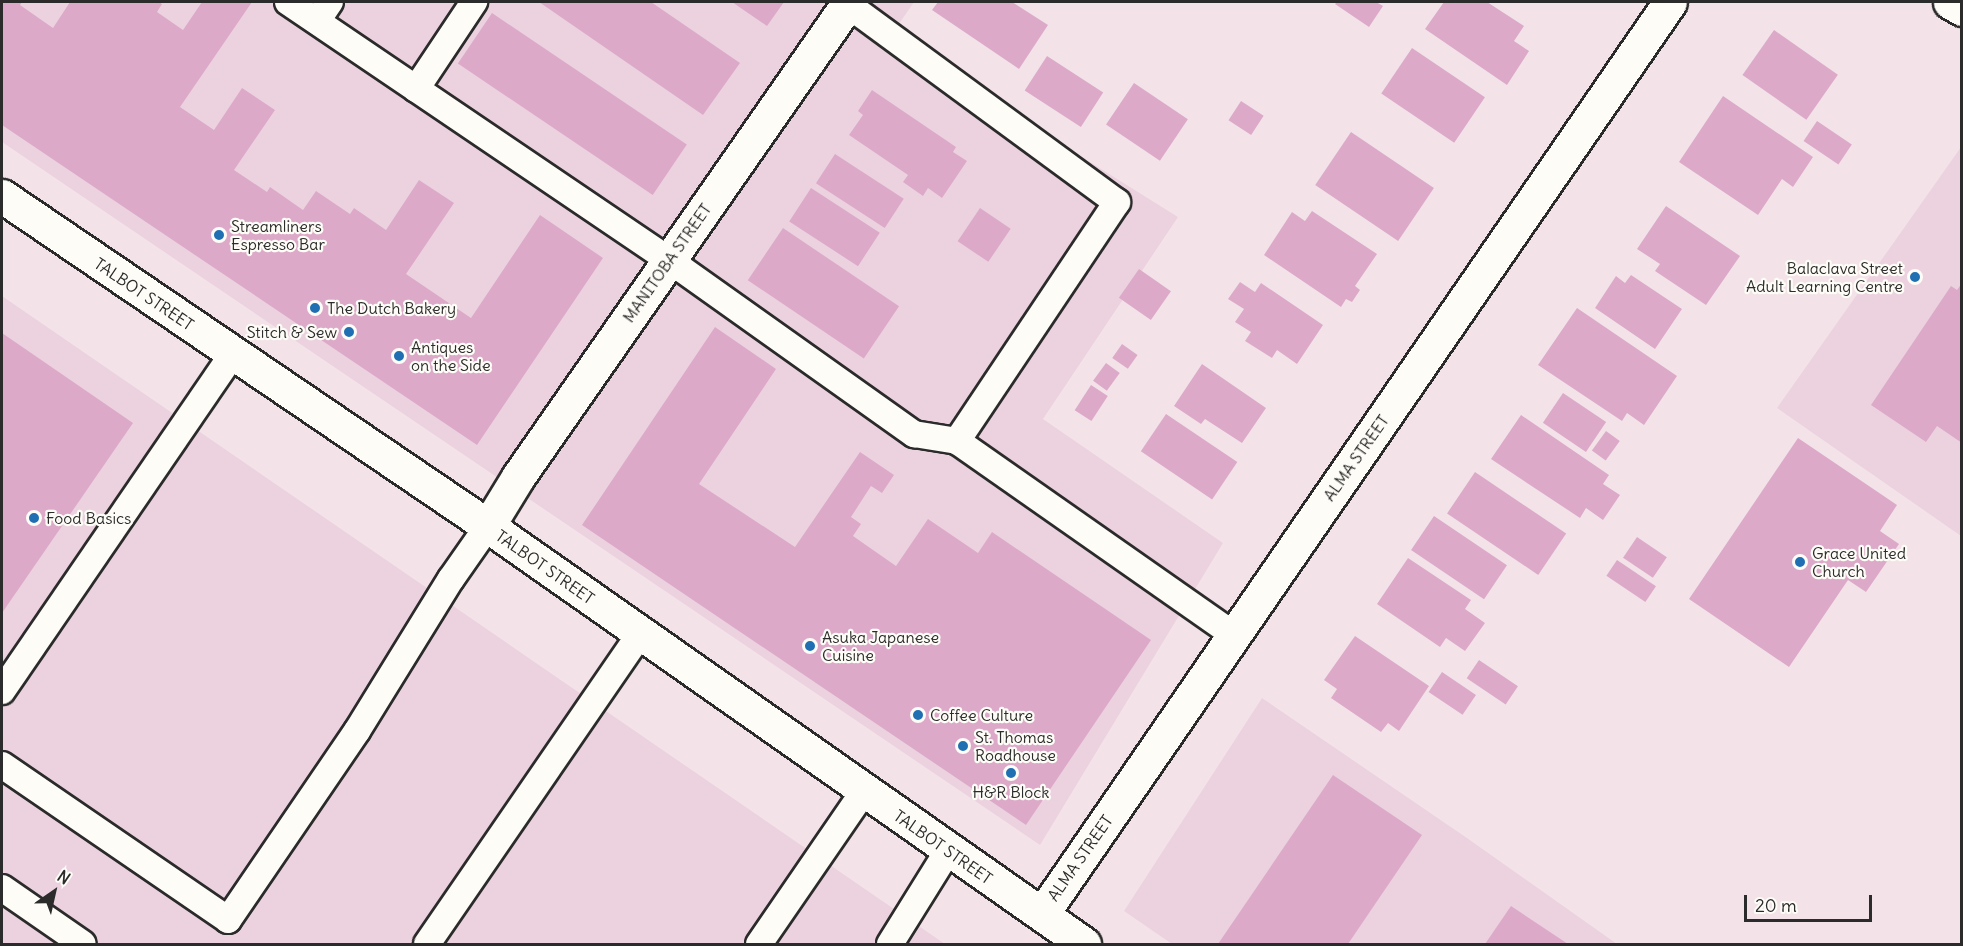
<!DOCTYPE html>
<style>
body{margin:0}
#map{position:relative;width:1963px;height:946px;overflow:hidden;background:#f3e3e9;font-family:Delius,sans-serif}
div>[style]{position:absolute}
.built>*{inset:0;background:#ecd2df}
.building>*{inset:0;background:#dcaac8;transform-origin:0 0}
.roads{filter:drop-shadow(2px 0 #2b2b2b) drop-shadow(-2px 0 #2b2b2b) drop-shadow(0 2px #2b2b2b) drop-shadow(0 -2px #2b2b2b)}
.lane>*{height:26px;margin:-13px;padding:0 13px;transform-origin:13px;border-radius:13px;background:#fdfcf7}
.street>*{height:33px;margin:-16.5px;padding:0 16.5px;transform-origin:16.5px;border-radius:16.5px;background:#fdfcf7}
.secondary>*{height:33px;margin:-16.5px;padding:0 16.5px;transform-origin:16.5px;border-radius:16.5px;background:#fdfcf7}
.dots>*{width:16px;height:16px;translate:-50% -50%;box-sizing:border-box;border:3px solid #fdfcf7;border-radius:50%}
span{translate:-50% -50%;white-space:nowrap;text-align:center;line-height:1.15;-webkit-text-stroke:4.5px #fdfcf7;paint-order:stroke}
.poi-label{font-size:16px;color:#2b2b2b}
.left{translate:0 -50%;text-align:left}
.right{translate:-100% -50%;text-align:right}
.street-label{font-size:16px;color:#2b2b2b}
.frame{position:absolute;inset:0;border:3px solid #2b2b2b;pointer-events:none}
.north{position:absolute;left:24px;top:862px;width:60px;height:60px;-webkit-text-stroke:4px #fdfcf7;paint-order:stroke;rotate:34deg;font-size:16px;font-weight:700;line-height:24px;text-align:center;color:#2b2b2b}
.north::after{content:'';display:block;margin:auto;width:21px;height:27px;background:#2b2b2b;clip-path:polygon(50% 0,100% 100%,50% 72%,0 100%)}
.scale{position:absolute;left:1744px;top:895px;width:128px;height:27px;box-sizing:border-box;border:3px solid #2b2b2b;border-top:0;padding-left:8px;font-size:18px;line-height:21px;white-space:nowrap;color:#2b2b2b;-webkit-text-stroke:4px #fdfcf7;paint-order:stroke}
</style>
<div id="map">
<div class="built">
<div style="clip-path:polygon(2px 2px,914px 2px,890px 37px,1178px 217px,1043px 419px,1223px 543px,1040px 845px,2px 142px)"></div>
<div style="clip-path:polygon(1961px 147px,1961px 536px,1777px 408px)"></div>
<div style="clip-path:polygon(2px 296px,945px 944px,2px 944px)"></div>
<div style="clip-path:polygon(1262px 698px,1467px 838px,1617px 944px,1172px 944px,1124px 911px)"></div>
</div>
<div class="building">
<div style="clip-path:polygon(2px 2px,22px 2px,20px 5px,53px 28px,70px 2px,159px 2px,162px 4px,157px 12px,183px 30px,202px 2px,252px 2px,180px 107px,214px 130px,242px 88px,275px 110px,234px 170px,267px 192px,270px 187px,303px 210px,316px 191px,350px 214px,354px 208px,386px 230px,419px 180px,454px 203px,406px 274px,471px 318px,540px 215px,603px 258px,477px 445px,2px 125px)"></div>
<div style="clip-path:polygon(539px 2px,651px 2px,740px 63px,703px 115px)"></div>
<div style="clip-path:polygon(732px 2px,784px 2px,767px 26px)"></div>
<div style="clip-path:polygon(938px 2px,1012px 2px,1048px 25px,1019px 69px,932px 10px)"></div>
<div style="clip-path:polygon(1337px 2px,1376px 2px,1383px 6px,1369px 27px,1335px 4px)"></div>
<div style="clip-path:polygon(1444px 2px,1487px 2px,1524px 26px,1514px 41px,1529px 51px,1507px 85px,1425px 29px)"></div>
<div style="left:492px;top:13px;width:235px;height:61px;rotate:34deg"></div>
<div style="left:1774px;top:30px;width:78px;height:55px;rotate:35deg"></div>
<div style="left:1412px;top:48px;width:88px;height:55px;rotate:34deg"></div>
<div style="left:1047px;top:56px;width:67px;height:41px;rotate:33deg"></div>
<div style="left:1134px;top:83px;width:65px;height:50px;rotate:34deg"></div>
<div style="clip-path:polygon(872px 90px,956px 147px,953px 152px,967px 161px,942px 198px,928px 188px,923px 196px,903px 182px,908px 175px,849px 135px,863px 115px,858px 111px)"></div>
<div style="clip-path:polygon(1723px 96px,1813px 157px,1793px 187px,1782px 179px,1758px 215px,1679px 162px)"></div>
<div style="left:1241px;top:101px;width:27px;height:23px;rotate:33deg"></div>
<div style="left:1817px;top:121px;width:42px;height:24px;rotate:34deg"></div>
<div style="left:1351px;top:132px;width:100px;height:64px;rotate:34deg"></div>
<div style="left:835px;top:154px;width:82px;height:35px;rotate:33deg"></div>
<div style="left:811px;top:188px;width:82px;height:40px;rotate:33deg"></div>
<div style="clip-path:polygon(1666px 206px,1740px 256px,1706px 305px,1655px 271px,1660px 264px,1637px 249px)"></div>
<div style="left:980px;top:208px;width:37px;height:40px;rotate:34deg"></div>
<div style="clip-path:polygon(1312px 211px,1377px 254px,1355px 286px,1360px 290px,1352px 302px,1346px 299px,1341px 307px,1264px 255px,1292px 212px,1305px 221px)"></div>
<div style="left:783px;top:228px;width:140px;height:63px;rotate:34deg"></div>
<div style="left:1139px;top:269px;width:39px;height:35px;rotate:35deg"></div>
<div style="clip-path:polygon(1631px 275px,1682px 309px,1655px 349px,1595px 308px,1616px 276px,1625px 283px)"></div>
<div style="clip-path:polygon(1240px 282px,1255px 292px,1261px 283px,1323px 325px,1297px 364px,1277px 350px,1272px 358px,1245px 341px,1251px 332px,1235px 322px,1244px 309px,1228px 299px)"></div>
<div style="clip-path:polygon(1962px 283px,1962px 443px,1937px 426px,1926px 442px,1871px 405px,1951px 286px,1957px 290px)"></div>
<div style="clip-path:polygon(1577px 308px,1677px 376px,1644px 425px,1627px 413px,1622px 421px,1538px 365px)"></div>
<div style="clip-path:polygon(715px 327px,776px 369px,699px 484px,795px 547px,860px 452px,894px 475px,882px 493px,871px 486px,851px 517px,861px 524px,853px 536px,896px 566px,928px 519px,978px 553px,992px 532px,1151px 640px,1026px 825px,582px 525px)"></div>
<div style="clip-path:polygon(2px 333px,133px 423px,2px 613px)"></div>
<div style="left:1122px;top:344px;width:19px;height:17px;rotate:35deg"></div>
<div style="left:1106px;top:363px;width:17px;height:22px;rotate:36deg"></div>
<div style="clip-path:polygon(1202px 364px,1266px 408px,1242px 443px,1205px 419px,1201px 424px,1174px 406px)"></div>
<div style="left:1091px;top:385px;width:20px;height:30px;rotate:33deg"></div>
<div style="left:1563px;top:393px;width:52px;height:36px;rotate:34deg"></div>
<div style="left:1166px;top:414px;width:86px;height:45px;rotate:34deg"></div>
<div style="clip-path:polygon(1521px 415px,1609px 475px,1603px 484px,1620px 495px,1603px 520px,1586px 508px,1580px 518px,1491px 459px)"></div>
<div style="left:1606px;top:431px;width:17px;height:24px;rotate:36deg"></div>
<div style="clip-path:polygon(1798px 438px,1897px 505px,1880px 531px,1899px 544px,1866px 592px,1848px 580px,1789px 667px,1689px 599px)"></div>
<div style="left:1475px;top:472px;width:110px;height:50px;rotate:34deg"></div>
<div style="left:1434px;top:516px;width:88px;height:41px;rotate:34deg"></div>
<div style="left:1637px;top:537px;width:36px;height:25px;rotate:34deg"></div>
<div style="clip-path:polygon(1408px 558px,1471px 600px,1465px 609px,1485px 623px,1465px 651px,1446px 638px,1440px 647px,1377px 604px)"></div>
<div style="left:1617px;top:560px;width:47px;height:19px;rotate:34deg"></div>
<div style="clip-path:polygon(1355px 636px,1429px 686px,1399px 731px,1388px 723px,1381px 732px,1331px 698px,1337px 689px,1324px 680px)"></div>
<div style="left:1479px;top:660px;width:47px;height:22px;rotate:34deg"></div>
<div style="left:1442px;top:672px;width:41px;height:24px;rotate:34deg"></div>
<div style="clip-path:polygon(1333px 775px,1422px 835px,1348px 944px,1218px 944px)"></div>
<div style="clip-path:polygon(1511px 906px,1568px 944px,1485px 944px)"></div>
</div>
<div class="roads">
<div class="lane">
<div style="left:288px;top:2px;width:460px;rotate:34.1deg"></div>
<div style="left:669px;top:260px;width:301px;rotate:35.4deg"></div>
<div style="left:914px;top:434px;width:44px;rotate:9.2deg"></div>
<div style="left:957px;top:441px;width:338px;rotate:35deg"></div>
<div style="left:847px;top:4px;width:335px;rotate:36.3deg"></div>
<div style="left:1117px;top:202px;width:288px;rotate:123.8deg"></div>
<div style="left:317px;top:21px;width:23px;rotate:-56deg"></div>
<div style="left:416px;top:89px;width:105px;rotate:-56.3deg"></div>
<div style="left:2px;top:691px;width:407px;rotate:-55.6deg"></div>
<div style="left:2px;top:765px;width:274px;rotate:34.4deg"></div>
<div style="left:228px;top:920px;width:229px;rotate:-55.7deg"></div>
<div style="left:357px;top:731px;width:179px;rotate:-58.3deg"></div>
<div style="left:451px;top:579px;width:65px;rotate:-55.1deg"></div>
<div style="left:2px;top:888px;width:98px;rotate:34.7deg"></div>
<div style="left:427px;top:944px;width:376px;rotate:-55.5deg"></div>
<div style="left:759px;top:944px;width:186px;rotate:-55.5deg"></div>
<div style="left:890px;top:944px;width:110px;rotate:-58.1deg"></div>
</div>
<div class="street">
<div style="left:1950px;top:2px;width:14px;rotate:30deg"></div>
<div style="left:488px;top:526px;width:57px;rotate:-58.5deg"></div>
<div style="left:518px;top:477px;width:579px;rotate:-55.13deg"></div>
<div style="left:1042px;top:914px;width:1107px;rotate:-55.45deg"></div>
</div>
<div class="secondary">
<div style="left:2px;top:196px;width:587px;rotate:34.18deg"></div>
<div style="left:488px;top:526px;width:728px;rotate:35.04deg"></div>
</div>
</div>
<div class="dots">
<div style="left:219px;top:235px;background:#1f6fb2"></div>
<div style="left:1915px;top:277px;background:#1f6fb2"></div>
<div style="left:315px;top:308px;background:#1f6fb2"></div>
<div style="left:349px;top:332px;background:#1f6fb2"></div>
<div style="left:399px;top:356px;background:#1f6fb2"></div>
<div style="left:34px;top:518px;background:#1f6fb2"></div>
<div style="left:1800px;top:562px;background:#1f6fb2"></div>
<div style="left:810px;top:646px;background:#1f6fb2"></div>
<div style="left:918px;top:715px;background:#1f6fb2"></div>
<div style="left:963px;top:746px;background:#1f6fb2"></div>
<div style="left:1011px;top:773px;background:#1f6fb2"></div>
</div>
<div class="poi-label">
<span class="left" style="left:231px;top:235px">Streamliners<br>Espresso Bar</span>
<span class="right" style="left:1903px;top:277px">Balaclava Street<br>Adult Learning Centre</span>
<span class="left" style="left:327px;top:308px">The Dutch Bakery</span>
<span class="right" style="left:337px;top:332px">Stitch &amp; Sew</span>
<span class="left" style="left:411px;top:356px">Antiques<br>on the Side</span>
<span class="left" style="left:46px;top:518px">Food Basics</span>
<span class="left" style="left:1812px;top:562px">Grace United<br>Church</span>
<span class="left" style="left:822px;top:646px">Asuka Japanese<br>Cuisine</span>
<span class="left" style="left:930px;top:715px">Coffee Culture</span>
<span class="left" style="left:975px;top:746px">St. Thomas<br>Roadhouse</span>
<span style="left:1011px;top:792px">H&amp;R Block</span>
</div>
<div class="street-label">
<span style="left:667px;top:263px;rotate:-55deg">MANITOBA STREET</span>
<span style="left:144px;top:294px;rotate:34deg">TALBOT STREET</span>
<span style="left:1356px;top:458px;rotate:-55deg">ALMA STREET</span>
<span style="left:545px;top:567px;rotate:35deg">TALBOT STREET</span>
<span style="left:943px;top:847px;rotate:35deg">TALBOT STREET</span>
<span style="left:1080px;top:858px;rotate:-55deg">ALMA STREET</span>
</div>
<div class="frame"></div>
<div class="north">N</div>
<div class="scale">20 m</div>
</div>
